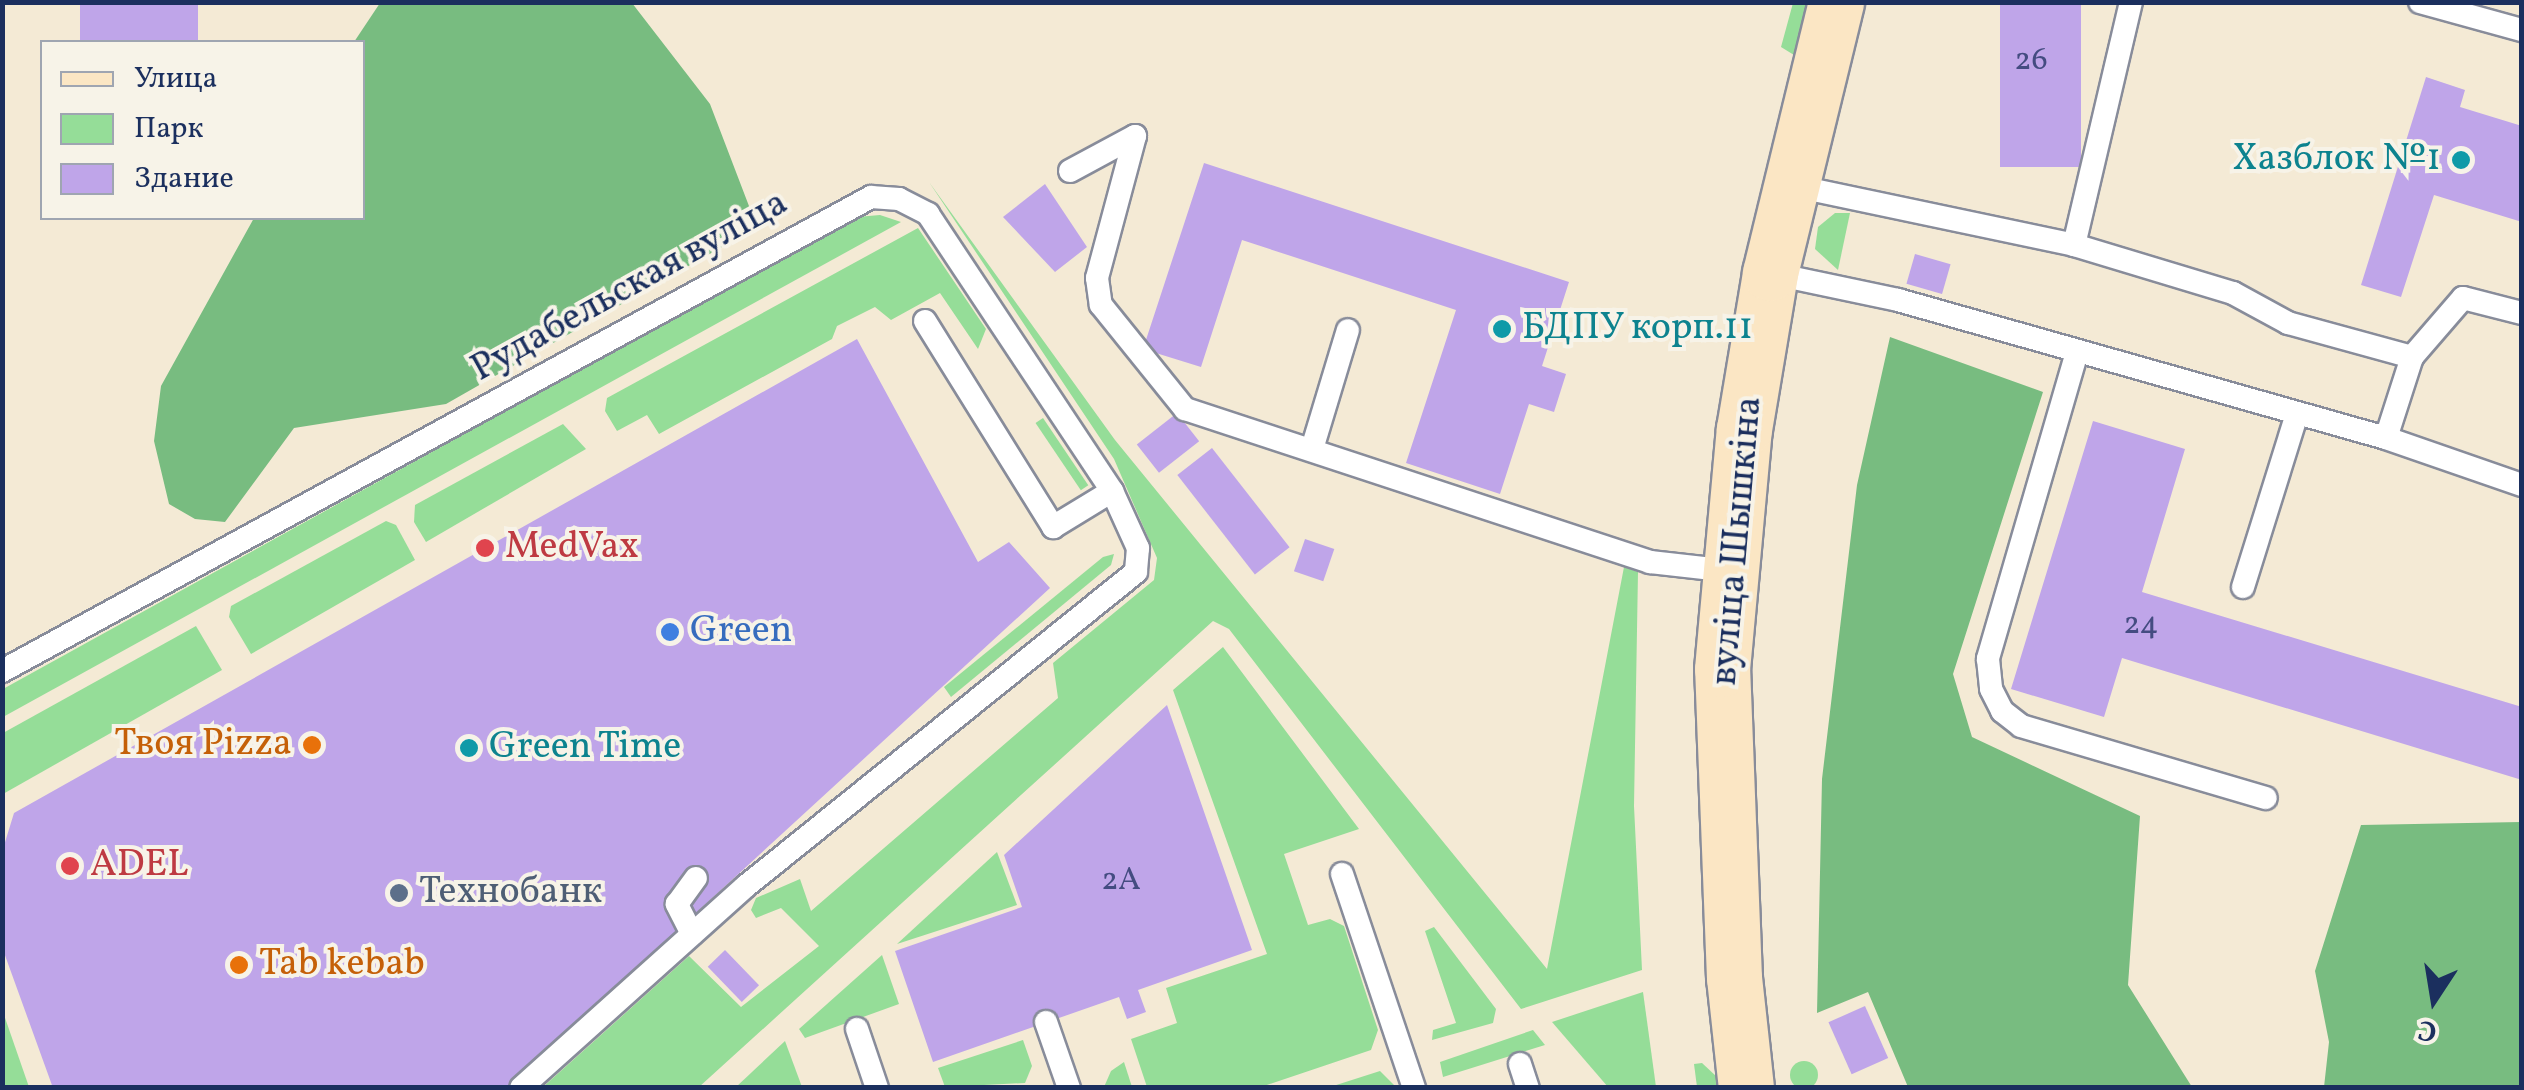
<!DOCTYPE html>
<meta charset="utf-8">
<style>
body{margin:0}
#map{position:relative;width:2524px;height:1090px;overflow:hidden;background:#f4ead5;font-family:Vollkorn,serif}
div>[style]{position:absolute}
.green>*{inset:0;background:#95dd98;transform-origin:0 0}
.round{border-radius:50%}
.forest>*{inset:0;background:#78bc80}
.building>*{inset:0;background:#bfa5e9;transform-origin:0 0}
.roads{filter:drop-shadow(2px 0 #888c9a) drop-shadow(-2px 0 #888c9a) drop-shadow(0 2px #888c9a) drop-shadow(0 -2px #888c9a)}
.service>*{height:22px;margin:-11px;padding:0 11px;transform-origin:11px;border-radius:11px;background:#fff}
.secondary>*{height:55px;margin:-27.5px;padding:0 27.5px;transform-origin:27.5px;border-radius:27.5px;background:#fbe6c4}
.dots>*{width:28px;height:28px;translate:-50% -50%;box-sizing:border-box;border:5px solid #f7f3e8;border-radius:50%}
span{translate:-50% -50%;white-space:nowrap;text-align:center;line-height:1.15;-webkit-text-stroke:8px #f7f3e8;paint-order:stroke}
.number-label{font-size:32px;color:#444c81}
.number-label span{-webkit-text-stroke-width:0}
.culture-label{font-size:38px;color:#0d838f}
.right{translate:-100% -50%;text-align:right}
.left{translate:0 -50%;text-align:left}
.street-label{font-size:38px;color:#1b2f5e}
.health-label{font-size:38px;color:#be3a42}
.shop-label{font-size:38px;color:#366cbe}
.food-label{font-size:38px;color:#c56008}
.service-label{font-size:38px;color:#4e5e75}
.frame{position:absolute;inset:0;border:5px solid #1b2f5e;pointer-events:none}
.legend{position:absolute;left:40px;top:40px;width:325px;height:180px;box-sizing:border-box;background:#f7f3e8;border:2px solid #9fa5b1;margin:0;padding:12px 18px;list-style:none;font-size:30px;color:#1b2f5e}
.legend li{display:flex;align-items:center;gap:20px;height:50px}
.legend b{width:50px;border:2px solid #9fa5b1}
.north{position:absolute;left:2384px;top:950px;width:100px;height:100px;-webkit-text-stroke:8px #f7f3e8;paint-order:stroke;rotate:192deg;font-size:28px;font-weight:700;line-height:40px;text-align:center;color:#1b2f5e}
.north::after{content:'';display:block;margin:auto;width:35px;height:45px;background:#1b2f5e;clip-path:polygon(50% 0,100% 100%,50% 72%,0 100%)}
</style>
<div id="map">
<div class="green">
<div style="clip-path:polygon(1793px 3px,1809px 3px,1794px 55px,1781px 47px)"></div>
<div style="clip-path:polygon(929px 182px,1115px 440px,1547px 969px,1624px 567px,1638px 572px,1634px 806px,1642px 970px,1521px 1009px,1229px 629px,1213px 621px,699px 1087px,543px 1087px,689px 956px,741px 1007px,819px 946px,781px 908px,756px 918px,751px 910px,756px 898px,800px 879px,811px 911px,1058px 698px,1053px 663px,1154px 580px,1157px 558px,1114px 459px)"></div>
<div style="clip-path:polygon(1835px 213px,1850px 213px,1838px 270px,1815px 249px,1818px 227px)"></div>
<div style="clip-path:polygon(880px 215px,901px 222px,3px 717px,3px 689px,857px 217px)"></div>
<div style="clip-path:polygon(918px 228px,986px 329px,978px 349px,940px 293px,891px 320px,875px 307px,837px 326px,832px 339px,659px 434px,647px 415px,617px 431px,605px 411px,607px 398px)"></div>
<div style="left:1043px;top:418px;width:81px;height:9px;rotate:56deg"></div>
<div style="clip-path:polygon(563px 424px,586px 449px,426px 542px,414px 522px,415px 505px)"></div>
<div style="clip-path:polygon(386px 521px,396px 525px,415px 560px,251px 654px,229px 617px,231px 606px)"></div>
<div style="clip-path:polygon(1114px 554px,1111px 565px,951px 697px,944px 687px,1103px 557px)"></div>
<div style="clip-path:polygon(196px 626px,222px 670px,3px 794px,3px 733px)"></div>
<div style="clip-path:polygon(1223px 647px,1359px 829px,1284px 854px,1308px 925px,1330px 919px,1344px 926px,1378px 1030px,1371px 1050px,1261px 1087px,1147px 1087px,1131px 1039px,1177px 1023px,1166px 988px,1267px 954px,1173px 690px)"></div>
<div style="clip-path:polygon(997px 852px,1017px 905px,897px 944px)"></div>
<div style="clip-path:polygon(1434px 927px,1496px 1009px,1493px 1023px,1432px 1040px,1433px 1030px,1456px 1023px,1425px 931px)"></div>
<div style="clip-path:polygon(882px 955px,899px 1004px,805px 1038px,799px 1029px)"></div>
<div style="clip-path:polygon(1643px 992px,1656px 1087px,1608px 1087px,1552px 1022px)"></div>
<div style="clip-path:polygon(3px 1012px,29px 1087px,3px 1087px)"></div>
<div style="clip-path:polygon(1533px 1030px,1545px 1045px,1443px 1077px,1440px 1062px)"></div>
<div style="clip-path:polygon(1023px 1040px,1032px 1066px,1025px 1083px,945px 1087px,938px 1068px)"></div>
<div style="clip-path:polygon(785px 1041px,802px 1087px,736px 1087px)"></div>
<div class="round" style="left:1790px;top:1061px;width:28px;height:28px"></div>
<div style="clip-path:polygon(1124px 1062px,1132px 1087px,1104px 1087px,1111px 1071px)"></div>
<div style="clip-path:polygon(1702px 1063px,1717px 1077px,1718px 1087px,1697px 1087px,1694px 1064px)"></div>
<div style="clip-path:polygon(1380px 1071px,1396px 1087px,1330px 1087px)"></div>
</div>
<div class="forest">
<div style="clip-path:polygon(380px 3px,632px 3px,710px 104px,757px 227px,446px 404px,294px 428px,225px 522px,195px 519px,169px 504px,154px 441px,161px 386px,254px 218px,362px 218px,362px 42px,354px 42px)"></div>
<div style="clip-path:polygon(1890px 337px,2043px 392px,1953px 674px,1972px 737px,2140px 816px,2128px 985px,2192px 1087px,1908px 1087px,1868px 992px,1817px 1013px,1822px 779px,1857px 485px)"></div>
<div style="clip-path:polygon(2521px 822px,2521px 1087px,2324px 1087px,2329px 1042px,2315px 971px,2361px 825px)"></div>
</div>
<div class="building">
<div style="left:80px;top:2px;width:118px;height:40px"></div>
<div style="left:2000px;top:2px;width:81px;height:165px"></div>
<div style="clip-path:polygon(2426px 77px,2465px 90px,2460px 107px,2522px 126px,2522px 222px,2434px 195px,2401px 297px,2361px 285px)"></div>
<div style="clip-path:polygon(1204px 163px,1569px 282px,1542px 366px,1566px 374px,1554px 412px,1529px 404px,1500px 494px,1406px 463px,1456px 310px,1242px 240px,1201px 367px,1143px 349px)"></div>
<div style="clip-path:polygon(1045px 184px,1087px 247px,1055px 272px,1003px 217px)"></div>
<div style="left:1915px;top:254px;width:37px;height:31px;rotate:16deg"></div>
<div style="clip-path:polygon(857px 339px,978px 562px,1009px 542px,1050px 588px,505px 1088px,53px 1088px,2px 947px,2px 852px,14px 813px)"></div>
<div style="left:1177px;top:413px;width:36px;height:51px;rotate:52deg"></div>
<div style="clip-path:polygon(2093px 421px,2185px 449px,2142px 592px,2522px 707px,2522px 780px,2122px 658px,2104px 717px,2011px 689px)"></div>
<div style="left:1212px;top:448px;width:126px;height:44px;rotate:52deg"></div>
<div style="left:1305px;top:539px;width:31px;height:34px;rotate:19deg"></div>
<div style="clip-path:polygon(1167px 705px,1252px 950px,1138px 990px,1146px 1012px,1127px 1019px,1119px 997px,933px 1062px,895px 951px,1022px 907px,1004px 855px)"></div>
<div style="left:725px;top:950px;width:49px;height:24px;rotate:46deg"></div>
<div style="left:1865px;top:1006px;width:57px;height:40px;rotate:66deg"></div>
</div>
<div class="roads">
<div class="service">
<div style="left:2420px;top:2px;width:106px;rotate:15.4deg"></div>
<div style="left:1070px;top:171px;width:74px;rotate:-28.3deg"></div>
<div style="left:1135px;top:136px;width:147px;rotate:105deg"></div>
<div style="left:1097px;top:278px;width:27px;rotate:82deg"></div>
<div style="left:1101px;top:305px;width:134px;rotate:51.1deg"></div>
<div style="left:1185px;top:409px;width:490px;rotate:18.2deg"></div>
<div style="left:1650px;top:562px;width:81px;rotate:6.4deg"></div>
<div style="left:1790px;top:185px;width:290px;rotate:11.9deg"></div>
<div style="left:2074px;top:245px;width:166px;rotate:16.8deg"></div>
<div style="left:2233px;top:293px;width:63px;rotate:28.6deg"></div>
<div style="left:2288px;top:323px;width:129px;rotate:15.3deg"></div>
<div style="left:2412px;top:357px;width:78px;rotate:-49.2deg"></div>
<div style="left:2463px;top:298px;width:61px;rotate:14.3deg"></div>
<div style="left:2074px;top:245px;width:250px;rotate:-76.8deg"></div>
<div style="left:1770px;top:273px;width:131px;rotate:11.9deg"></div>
<div style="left:1898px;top:300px;width:507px;rotate:15.79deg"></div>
<div style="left:2386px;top:438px;width:144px;rotate:19.1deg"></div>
<div style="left:925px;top:321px;width:243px;rotate:58.1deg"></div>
<div style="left:1053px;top:527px;width:69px;rotate:-31.4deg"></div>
<div style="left:2077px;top:352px;width:320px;rotate:106.2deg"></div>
<div style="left:1988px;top:659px;width:30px;rotate:84deg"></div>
<div style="left:1991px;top:689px;width:25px;rotate:63deg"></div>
<div style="left:2002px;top:711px;width:24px;rotate:38deg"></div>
<div style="left:2021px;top:726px;width:255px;rotate:16.4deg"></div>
<div style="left:2386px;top:438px;width:85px;rotate:-72.2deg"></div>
<div style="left:1312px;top:449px;width:124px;rotate:-73.2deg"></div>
<div style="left:2243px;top:587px;width:181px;rotate:-72.7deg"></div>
<div style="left:2px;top:671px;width:990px;rotate:-28.61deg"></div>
<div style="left:871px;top:197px;width:28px;rotate:4deg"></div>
<div style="left:899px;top:199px;width:33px;rotate:27deg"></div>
<div style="left:928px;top:214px;width:333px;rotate:56.4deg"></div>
<div style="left:1112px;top:491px;width:63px;rotate:65.5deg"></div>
<div style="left:1138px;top:548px;width:24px;rotate:95deg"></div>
<div style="left:1136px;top:572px;width:501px;rotate:141.16deg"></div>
<div style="left:746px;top:886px;width:302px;rotate:138.1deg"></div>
<div style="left:1342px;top:874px;width:226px;rotate:71.4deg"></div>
<div style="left:692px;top:934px;width:34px;rotate:-117deg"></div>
<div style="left:677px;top:904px;width:32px;rotate:-54deg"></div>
<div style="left:1046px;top:1022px;width:70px;rotate:70.8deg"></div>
<div style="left:857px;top:1029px;width:62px;rotate:71.3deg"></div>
<div style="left:1520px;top:1064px;width:25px;rotate:72deg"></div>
</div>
<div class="secondary">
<div style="left:1746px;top:1088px;width:111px;rotate:-96.2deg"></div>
<div style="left:1734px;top:978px;width:309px;rotate:-92.2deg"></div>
<div style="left:1722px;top:669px;width:241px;rotate:-84.8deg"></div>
<div style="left:1744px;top:429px;width:158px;rotate:-80.5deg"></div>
<div style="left:1770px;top:273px;width:279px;rotate:-76.3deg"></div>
</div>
</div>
<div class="dots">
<div style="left:2461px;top:160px;background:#0f9aa8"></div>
<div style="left:1502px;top:329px;background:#0f9aa8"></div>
<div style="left:485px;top:548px;background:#e0444e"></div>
<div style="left:670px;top:632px;background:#3f7fe0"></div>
<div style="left:312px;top:745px;background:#e8710a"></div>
<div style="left:469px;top:748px;background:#0f9aa8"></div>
<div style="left:70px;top:866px;background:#e0444e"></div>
<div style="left:399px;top:893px;background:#5c6f8a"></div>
<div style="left:239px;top:965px;background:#e8710a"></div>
</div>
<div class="number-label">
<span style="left:2031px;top:61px">26</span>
<span style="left:2141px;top:625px">24</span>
<span style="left:1121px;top:881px">2А</span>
</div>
<div class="culture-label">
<span class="right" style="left:2441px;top:160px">Хазблок №1</span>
<span class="left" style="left:1522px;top:329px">БДПУ корп.11</span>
<span class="left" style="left:489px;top:748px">Green Time</span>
</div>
<div class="street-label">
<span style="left:630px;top:287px;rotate:-29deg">Рудабельская вуліца</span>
<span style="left:1738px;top:541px;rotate:-85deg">вуліца Шышкіна</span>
</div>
<div class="health-label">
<span class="left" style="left:505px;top:548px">MedVax</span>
<span class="left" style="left:90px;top:866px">ADEL</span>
</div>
<div class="shop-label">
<span class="left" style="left:690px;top:632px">Green</span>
</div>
<div class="food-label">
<span class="right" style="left:292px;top:745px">Твоя Pizza</span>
<span class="left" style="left:259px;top:965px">Tab kebab</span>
</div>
<div class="service-label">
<span class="left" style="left:419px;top:893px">Технобанк</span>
</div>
<div class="frame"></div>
<ul class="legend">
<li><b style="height:12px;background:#fbe6c4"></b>Улица</li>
<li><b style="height:28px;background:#95dd98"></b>Парк</li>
<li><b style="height:28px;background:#bfa5e9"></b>Здание</li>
</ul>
<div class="north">С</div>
</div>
